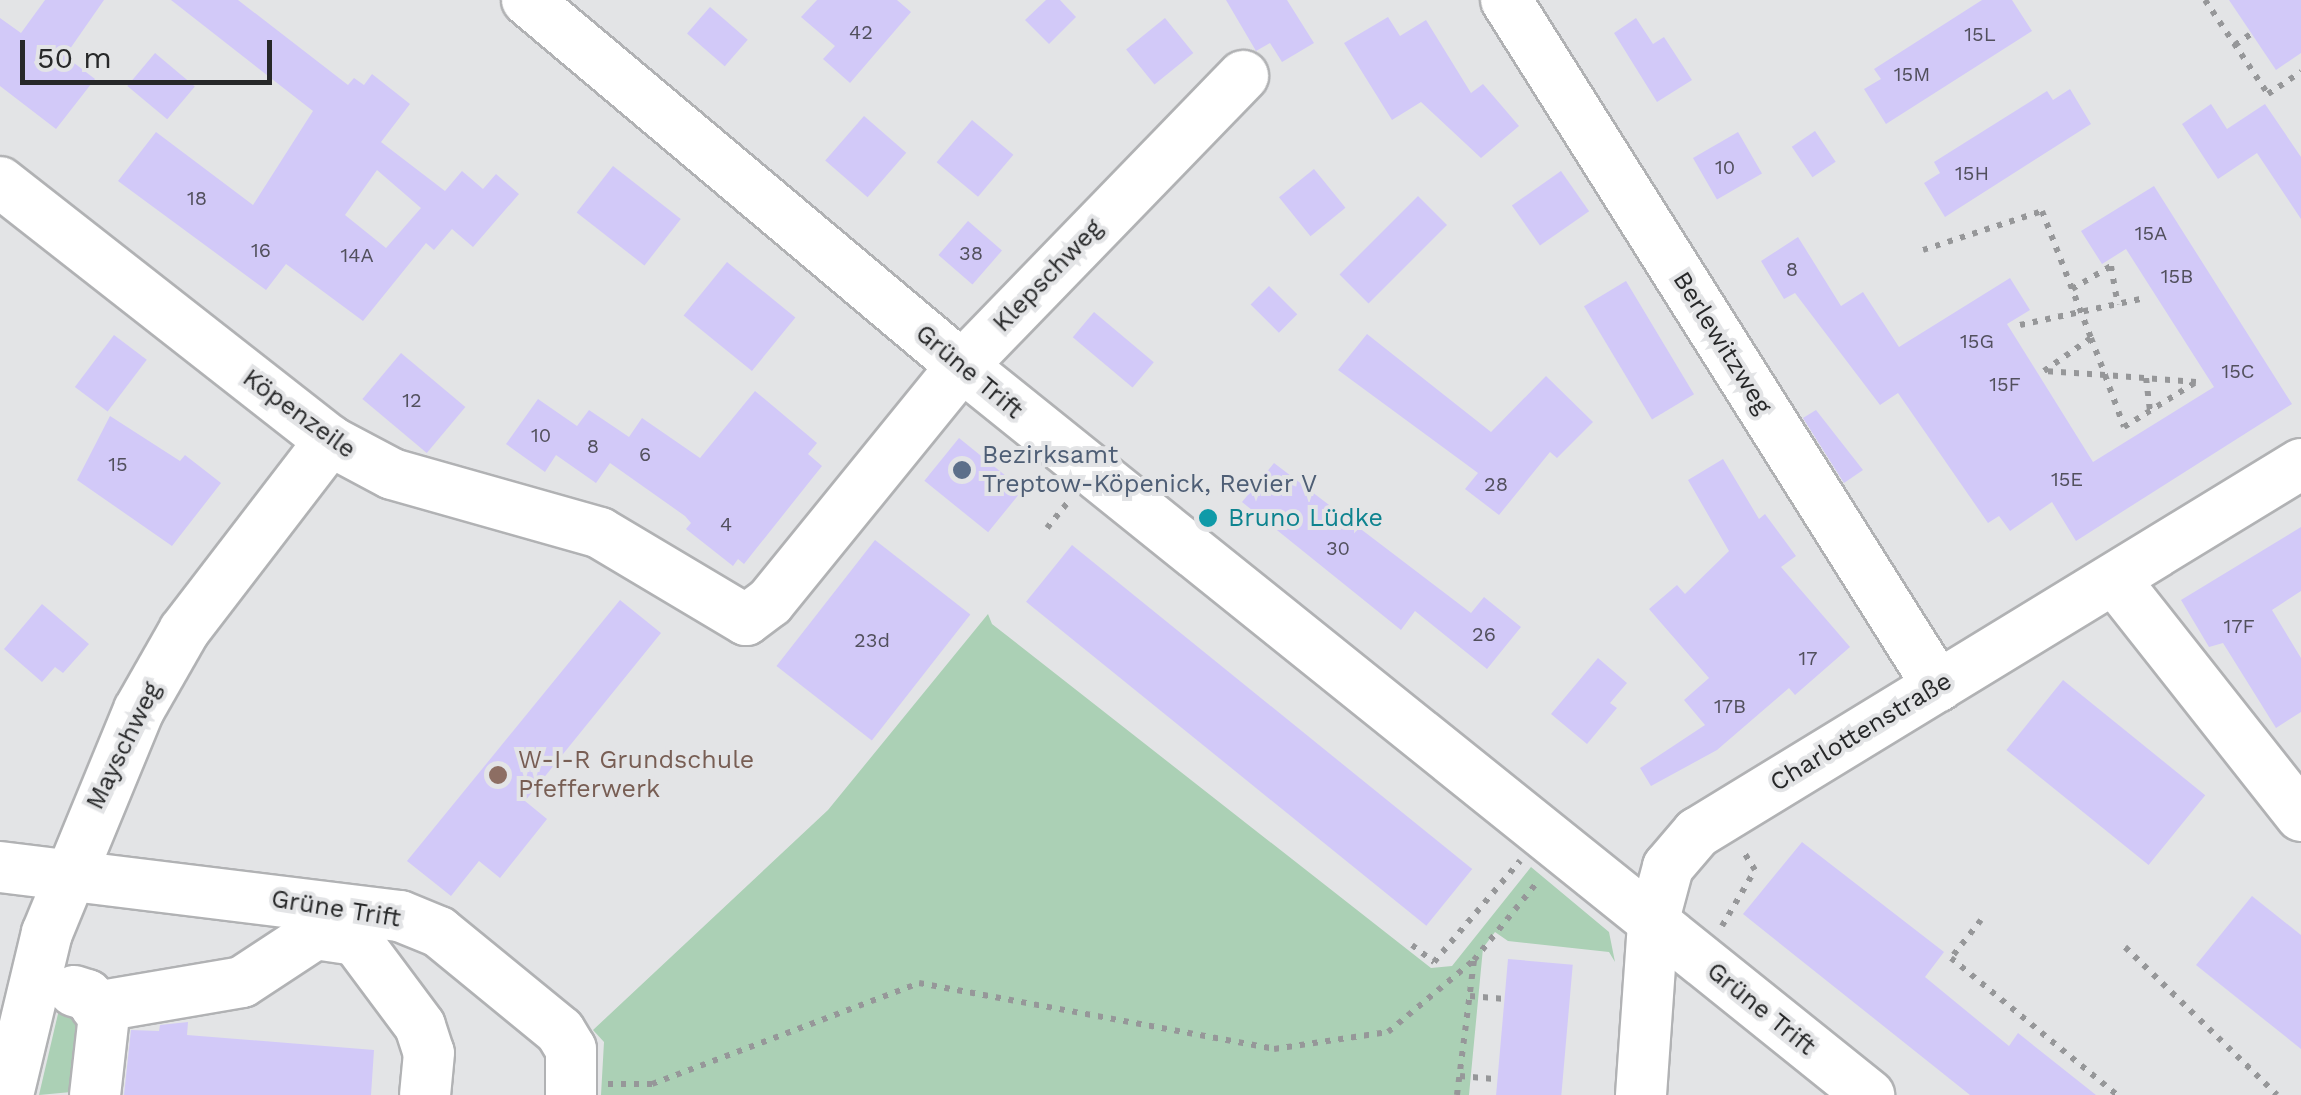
<!DOCTYPE html>
<meta charset="utf-8">
<style>
body{margin:0}
#map{position:relative;width:2301px;height:1095px;overflow:hidden;background:#e3e4e6;font-family:"Work Sans",sans-serif}
div>[style]{position:absolute}
.green>*{inset:0;background:#abd0b5}
.building>*{inset:0;background:#d2c9f8;transform-origin:0 0}
.path>*{height:6px;margin-top:-3px;transform-origin:0;background:repeating-linear-gradient(90deg,#969799 0 5px,transparent 0 13px)}
.roads{filter:drop-shadow(2px 0 #b1b2b4) drop-shadow(-2px 0 #b1b2b4) drop-shadow(0 2px #b1b2b4) drop-shadow(0 -2px #b1b2b4)}
.minor>*{height:50px;margin:-25px;padding:0 25px;transform-origin:25px;border-radius:25px;background:#fff}
.dots>*{width:28px;height:28px;translate:-50% -50%;box-sizing:border-box;border:5px solid #e3e4e6;border-radius:50%}
span{translate:-50% -50%;white-space:nowrap;text-align:center;line-height:1.15;-webkit-text-stroke:8px #e3e4e6;paint-order:stroke}
.number-label{font-size:20px;color:#52505d}
.number-label span{-webkit-text-stroke-width:0}
.street-label{font-size:25px;color:#272829}
.service-label{font-size:25px;color:#4e5e75}
.left{translate:0 -50%;text-align:left}
.culture-label{font-size:25px;color:#0d838f}
.education-label{font-size:25px;color:#785e54}
.scale{position:absolute;left:20px;top:40px;width:252px;height:45px;box-sizing:border-box;border:5px solid #272829;border-top:0;padding-left:12px;font-size:30px;line-height:35px;white-space:nowrap;color:#272829;-webkit-text-stroke:8px #e3e4e6;paint-order:stroke}
</style>
<div id="map">
<div class="green">
<div style="clip-path:polygon(988px 614px,992px 624px,1431px 968px,1452px 966px,1531px 867px,1609px 932px,1615px 962px,1609px 952px,1508px 941px,1495px 932px,1483px 948px,1469px 1095px,601px 1095px,604px 1042px,593px 1030px,828px 810px)"></div>
<div style="clip-path:polygon(61px 1001px,88px 1023px,82px 1091px,39px 1095px)"></div>
</div>
<div class="building">
<div style="clip-path:polygon(45px 0,104px 0,65px 56px,95px 79px,56px 129px,0 86px,0 18px,21px 33px)"></div>
<div style="clip-path:polygon(evenodd,171px 0,238px 0,348px 85px,354px 78px,364px 85px,372px 74px,410px 104px,381px 142px,445px 191px,462px 171px,483px 189px,496px 174px,519px 194px,473px 247px,452px 229px,434px 250px,426px 243px,363px 321px,286px 264px,266px 290px,118px 181px,156px 132px,253px 205px,313px 111px,171px 0,377px 170px,421px 208px,386px 248px,345px 215px,377px 170px)"></div>
<div style="clip-path:polygon(817px 0,897px 0,911px 12px,850px 83px,823px 59px,835px 46px,801px 17px)"></div>
<div style="clip-path:polygon(1046px 0,1060px 0,1076px 17px,1049px 44px,1025px 20px)"></div>
<div style="clip-path:polygon(1226px 0,1287px 0,1314px 43px,1282px 62px,1270px 43px,1256px 51px)"></div>
<div style="clip-path:polygon(1982px 0,2012px 0,2032px 31px,1886px 124px,1864px 89px,1881px 79px,1874px 69px)"></div>
<div style="clip-path:polygon(2229px 0,2301px 0,2301px 53px,2276px 70px)"></div>
<div style="left:710px;top:7px;width:50px;height:35px;rotate:41deg"></div>
<div style="clip-path:polygon(1388px 17px,1400px 36px,1426px 20px,1471px 93px,1483px 84px,1519px 126px,1481px 158px,1421px 102px,1392px 120px,1344px 43px)"></div>
<div style="left:1165px;top:18px;width:45px;height:50px;rotate:51deg"></div>
<div style="clip-path:polygon(1636px 18px,1653px 44px,1664px 37px,1692px 80px,1657px 102px,1614px 33px)"></div>
<div style="left:155px;top:53px;width:52px;height:43px;rotate:40deg"></div>
<div style="clip-path:polygon(2070px 89px,2091px 124px,1945px 217px,1924px 183px,1940px 173px,1934px 162px,2047px 91px,2053px 100px)"></div>
<div style="clip-path:polygon(2211px 104px,2227px 129px,2265px 104px,2301px 157px,2301px 219px,2257px 153px,2218px 179px,2182px 124px)"></div>
<div style="left:864px;top:116px;width:56px;height:59px;rotate:41deg"></div>
<div style="left:972px;top:120px;width:54px;height:55px;rotate:40deg"></div>
<div style="left:1815px;top:131px;width:37px;height:28px;rotate:56deg"></div>
<div style="left:1738px;top:132px;width:48px;height:52px;rotate:60deg"></div>
<div style="left:613px;top:166px;width:86px;height:59px;rotate:38deg"></div>
<div style="left:1314px;top:169px;width:50px;height:45px;rotate:51deg"></div>
<div style="left:1561px;top:171px;width:49px;height:60px;rotate:55deg"></div>
<div style="clip-path:polygon(2154px 186px,2292px 404px,2076px 541px,2052px 502px,2010px 531px,1999px 516px,1988px 523px,1898px 393px,1880px 405px,1795px 293px,1784px 299px,1761px 261px,1798px 237px,1841px 306px,1863px 292px,1899px 347px,2010px 278px,2030px 310px,2007px 324px,2093px 462px,2214px 387px,2126px 249px,2102px 264px,2081px 231px)"></div>
<div style="left:1418px;top:196px;width:41px;height:111px;rotate:45deg"></div>
<div style="left:968px;top:221px;width:45px;height:45px;rotate:41deg"></div>
<div style="left:727px;top:262px;width:88px;height:69px;rotate:39deg"></div>
<div style="left:1626px;top:281px;width:132px;height:49px;rotate:59deg"></div>
<div style="left:1269px;top:286px;width:40px;height:26px;rotate:45deg"></div>
<div style="left:1094px;top:312px;width:78px;height:33px;rotate:40deg"></div>
<div style="clip-path:polygon(1367px 334px,1491px 432px,1546px 376px,1593px 422px,1557px 458px,1550px 452px,1499px 515px,1465px 489px,1478px 473px,1338px 370px)"></div>
<div style="left:114px;top:335px;width:41px;height:65px;rotate:37deg"></div>
<div style="left:401px;top:353px;width:84px;height:60px;rotate:40deg"></div>
<div style="clip-path:polygon(755px 391px,817px 443px,808px 454px,822px 466px,744px 564px,738px 559px,733px 566px,686px 529px,691px 523px,685px 516px,610px 463px,596px 483px,556px 455px,545px 472px,506px 444px,538px 399px,577px 426px,589px 410px,629px 437px,642px 418px,700px 458px)"></div>
<div style="clip-path:polygon(1816px 410px,1863px 470px,1844px 483px,1803px 418px)"></div>
<div style="clip-path:polygon(110px 416px,180px 461px,185px 455px,221px 483px,172px 546px,77px 480px)"></div>
<div style="left:959px;top:438px;width:82px;height:55px;rotate:39deg"></div>
<div style="clip-path:polygon(1723px 459px,1759px 519px,1765px 514px,1796px 556px,1781px 567px,1850px 647px,1795px 695px,1789px 688px,1717px 750px,1651px 786px,1640px 768px,1705px 725px,1684px 700px,1709px 678px,1649px 609px,1677px 585px,1685px 594px,1729px 551px,1688px 480px)"></div>
<div style="clip-path:polygon(1274px 463px,1471px 613px,1484px 597px,1521px 627px,1487px 669px,1415px 611px,1401px 630px,1242px 502px)"></div>
<div style="clip-path:polygon(2301px 527px,2301px 591px,2272px 610px,2301px 658px,2301px 712px,2276px 728px,2223px 643px,2209px 647px,2181px 600px)"></div>
<div style="left:875px;top:540px;width:121px;height:160px;rotate:38deg"></div>
<div style="left:1072px;top:545px;width:515px;height:73px;rotate:39deg"></div>
<div style="clip-path:polygon(620px 600px,661px 633px,525px 801px,547px 819px,500px 878px,479px 861px,451px 896px,407px 861px)"></div>
<div style="clip-path:polygon(42px 604px,89px 644px,63px 673px,55px 667px,42px 682px,4px 649px)"></div>
<div style="clip-path:polygon(1598px 658px,1627px 683px,1610px 703px,1617px 708px,1587px 744px,1551px 714px)"></div>
<div style="left:2063px;top:680px;width:183px;height:90px;rotate:39deg"></div>
<div style="clip-path:polygon(1802px 842px,1944px 952px,1925px 977px,2009px 1046px,2018px 1033px,2096px 1095px,1970px 1095px,1743px 914px)"></div>
<div style="clip-path:polygon(2252px 896px,2301px 935px,2301px 1049px,2196px 965px)"></div>
<div style="left:1508px;top:959px;width:65px;height:137px;rotate:5deg"></div>
<div style="clip-path:polygon(188px 1022px,187px 1035px,374px 1050px,371px 1095px,124px 1095px,131px 1030px,159px 1031px,160px 1025px)"></div>
</div>
<div class="path">
<div style="left:2205px;top:0;width:113px;rotate:56.2deg"></div>
<div style="left:2268px;top:94px;width:40px;rotate:-34deg"></div>
<div style="left:2235px;top:45px;width:21px;rotate:-35deg"></div>
<div style="left:1923px;top:250px;width:125px;rotate:-18.1deg"></div>
<div style="left:2042px;top:211px;width:136px;rotate:68.9deg"></div>
<div style="left:2091px;top:338px;width:40px;rotate:69deg"></div>
<div style="left:2105px;top:375px;width:55px;rotate:69.9deg"></div>
<div style="left:2124px;top:427px;width:85px;rotate:-32deg"></div>
<div style="left:2196px;top:382px;width:91px;rotate:-175.6deg"></div>
<div style="left:2105px;top:375px;width:61px;rotate:-176.2deg"></div>
<div style="left:2044px;top:371px;width:57px;rotate:-35.1deg"></div>
<div style="left:2072px;top:289px;width:45px;rotate:-30.5deg"></div>
<div style="left:2111px;top:266px;width:39px;rotate:80deg"></div>
<div style="left:2020px;top:325px;width:128px;rotate:-12.2deg"></div>
<div style="left:2146px;top:378px;width:32px;rotate:83deg"></div>
<div style="left:1047px;top:528px;width:33px;rotate:-51deg"></div>
<div style="left:1981px;top:920px;width:48px;rotate:128.3deg"></div>
<div style="left:1951px;top:958px;width:215px;rotate:39.5deg"></div>
<div style="left:1722px;top:926px;width:65px;rotate:-59.5deg"></div>
<div style="left:1755px;top:870px;width:22px;rotate:-122deg"></div>
<div style="left:1412px;top:945px;width:28px;rotate:38deg"></div>
<div style="left:1434px;top:962px;width:133px;rotate:-49.6deg"></div>
<div style="left:2125px;top:947px;width:212px;rotate:44.2deg"></div>
<div style="left:1470px;top:996px;width:35px;rotate:5deg"></div>
<div style="left:1460px;top:1076px;width:37px;rotate:5deg"></div>
<div style="left:608px;top:1084px;width:44px"></div>
<div style="left:652px;top:1084px;width:285px;rotate:-20.7deg"></div>
<div style="left:919px;top:983px;width:361px;rotate:10.5deg"></div>
<div style="left:1274px;top:1049px;width:115px;rotate:-8.5deg"></div>
<div style="left:1388px;top:1032px;width:112px;rotate:-39.9deg"></div>
<div style="left:1457px;top:1095px;width:136px;rotate:-82.8deg"></div>
<div style="left:1474px;top:960px;width:103px;rotate:-50.9deg"></div>
</div>
<div class="roads">
<div class="minor">
<div style="left:527px;top:0;width:568px;rotate:40.08deg"></div>
<div style="left:962px;top:366px;width:1164px;rotate:38.79deg"></div>
<div style="left:1506px;top:0;width:811px;rotate:57.8deg"></div>
<div style="left:0;top:182px;width:420px;rotate:38.1deg"></div>
<div style="left:330px;top:441px;width:70px;rotate:28deg"></div>
<div style="left:392px;top:474px;width:216px;rotate:15.8deg"></div>
<div style="left:600px;top:533px;width:170px;rotate:30.8deg"></div>
<div style="left:746px;top:620px;width:30px;rotate:-37deg"></div>
<div style="left:770px;top:602px;width:304px;rotate:-50.9deg"></div>
<div style="left:962px;top:366px;width:404px;rotate:-45.9deg"></div>
<div style="left:2114px;top:579px;width:302px;rotate:51.7deg"></div>
<div style="left:0;top:867px;width:403px;rotate:7deg"></div>
<div style="left:400px;top:916px;width:42px;rotate:22.3deg"></div>
<div style="left:439px;top:932px;width:156px;rotate:39.3deg"></div>
<div style="left:560px;top:1031px;width:21px;rotate:59deg"></div>
<div style="left:571px;top:1049px;width:46px;rotate:90deg"></div>
<div style="left:74px;top:991px;width:14px;rotate:17deg"></div>
<div style="left:87px;top:995px;width:26px;rotate:50deg"></div>
<div style="left:104px;top:1015px;width:81px;rotate:96.4deg"></div>
<div style="left:96px;top:1007px;width:148px;rotate:-9.7deg"></div>
<div style="left:242px;top:982px;width:87px;rotate:-33.3deg"></div>
<div style="left:315px;top:934px;width:41px;rotate:8.3deg"></div>
<div style="left:356px;top:940px;width:107px;rotate:53.3deg"></div>
<div style="left:420px;top:1026px;width:28px;rotate:72deg"></div>
<div style="left:429px;top:1053px;width:42px;rotate:95.4deg"></div>
<div style="left:8px;top:1095px;width:167px;rotate:-76.5deg"></div>
<div style="left:47px;top:933px;width:241px;rotate:-67.6deg"></div>
<div style="left:139px;top:710px;width:91px;rotate:-60.3deg"></div>
<div style="left:184px;top:631px;width:240px;rotate:-52.5deg"></div>
<div style="left:1641px;top:1095px;width:172px;rotate:-86deg"></div>
<div style="left:1653px;top:923px;width:58px;rotate:-75deg"></div>
<div style="left:1668px;top:867px;width:45px;rotate:-49.5deg"></div>
<div style="left:1697px;top:833px;width:708px;rotate:-31.42deg"></div>
</div>
</div>
<div class="dots">
<div style="left:962px;top:470px;background:#5c6f8a"></div>
<div style="left:1208px;top:518px;background:#0f9aa8"></div>
<div style="left:498px;top:775px;background:#8d6e63"></div>
</div>
<div class="number-label">
<span style="left:861px;top:32px">42</span>
<span style="left:1980px;top:34px">15L</span>
<span style="left:1912px;top:74px">15M</span>
<span style="left:1725px;top:167px">10</span>
<span style="left:1972px;top:173px">15H</span>
<span style="left:197px;top:198px">18</span>
<span style="left:2151px;top:233px">15A</span>
<span style="left:261px;top:250px">16</span>
<span style="left:971px;top:253px">38</span>
<span style="left:357px;top:255px">14A</span>
<span style="left:1792px;top:269px">8</span>
<span style="left:2177px;top:276px">15B</span>
<span style="left:1977px;top:341px">15G</span>
<span style="left:2238px;top:371px">15C</span>
<span style="left:2005px;top:384px">15F</span>
<span style="left:412px;top:400px">12</span>
<span style="left:541px;top:435px">10</span>
<span style="left:593px;top:446px">8</span>
<span style="left:645px;top:454px">6</span>
<span style="left:118px;top:464px">15</span>
<span style="left:2067px;top:479px">15E</span>
<span style="left:1496px;top:484px">28</span>
<span style="left:726px;top:524px">4</span>
<span style="left:1338px;top:548px">30</span>
<span style="left:2239px;top:626px">17F</span>
<span style="left:1484px;top:634px">26</span>
<span style="left:872px;top:640px">23d</span>
<span style="left:1808px;top:658px">17</span>
<span style="left:1730px;top:706px">17B</span>
</div>
<div class="street-label">
<span style="left:1048px;top:276px;rotate:-46deg">Klepschweg</span>
<span style="left:1722px;top:343px;rotate:58deg">Berlewitzweg</span>
<span style="left:969px;top:372px;rotate:40deg">Grüne Trift</span>
<span style="left:299px;top:414px;rotate:36deg">Köpenzeile</span>
<span style="left:1861px;top:732px;rotate:-31deg">Charlottenstraße</span>
<span style="left:124px;top:746px;rotate:-64deg">Mayschweg</span>
<span style="left:336px;top:909px;rotate:9deg">Grüne Trift</span>
<span style="left:1761px;top:1009px;rotate:39deg">Grüne Trift</span>
</div>
<div class="service-label">
<span class="left" style="left:982px;top:470px">Bezirksamt<br>Treptow-Köpenick, Revier V</span>
</div>
<div class="culture-label">
<span class="left" style="left:1228px;top:518px">Bruno Lüdke</span>
</div>
<div class="education-label">
<span class="left" style="left:518px;top:775px">W-I-R Grundschule<br>Pfefferwerk</span>
</div>
<div class="scale">50 m</div>
</div>
